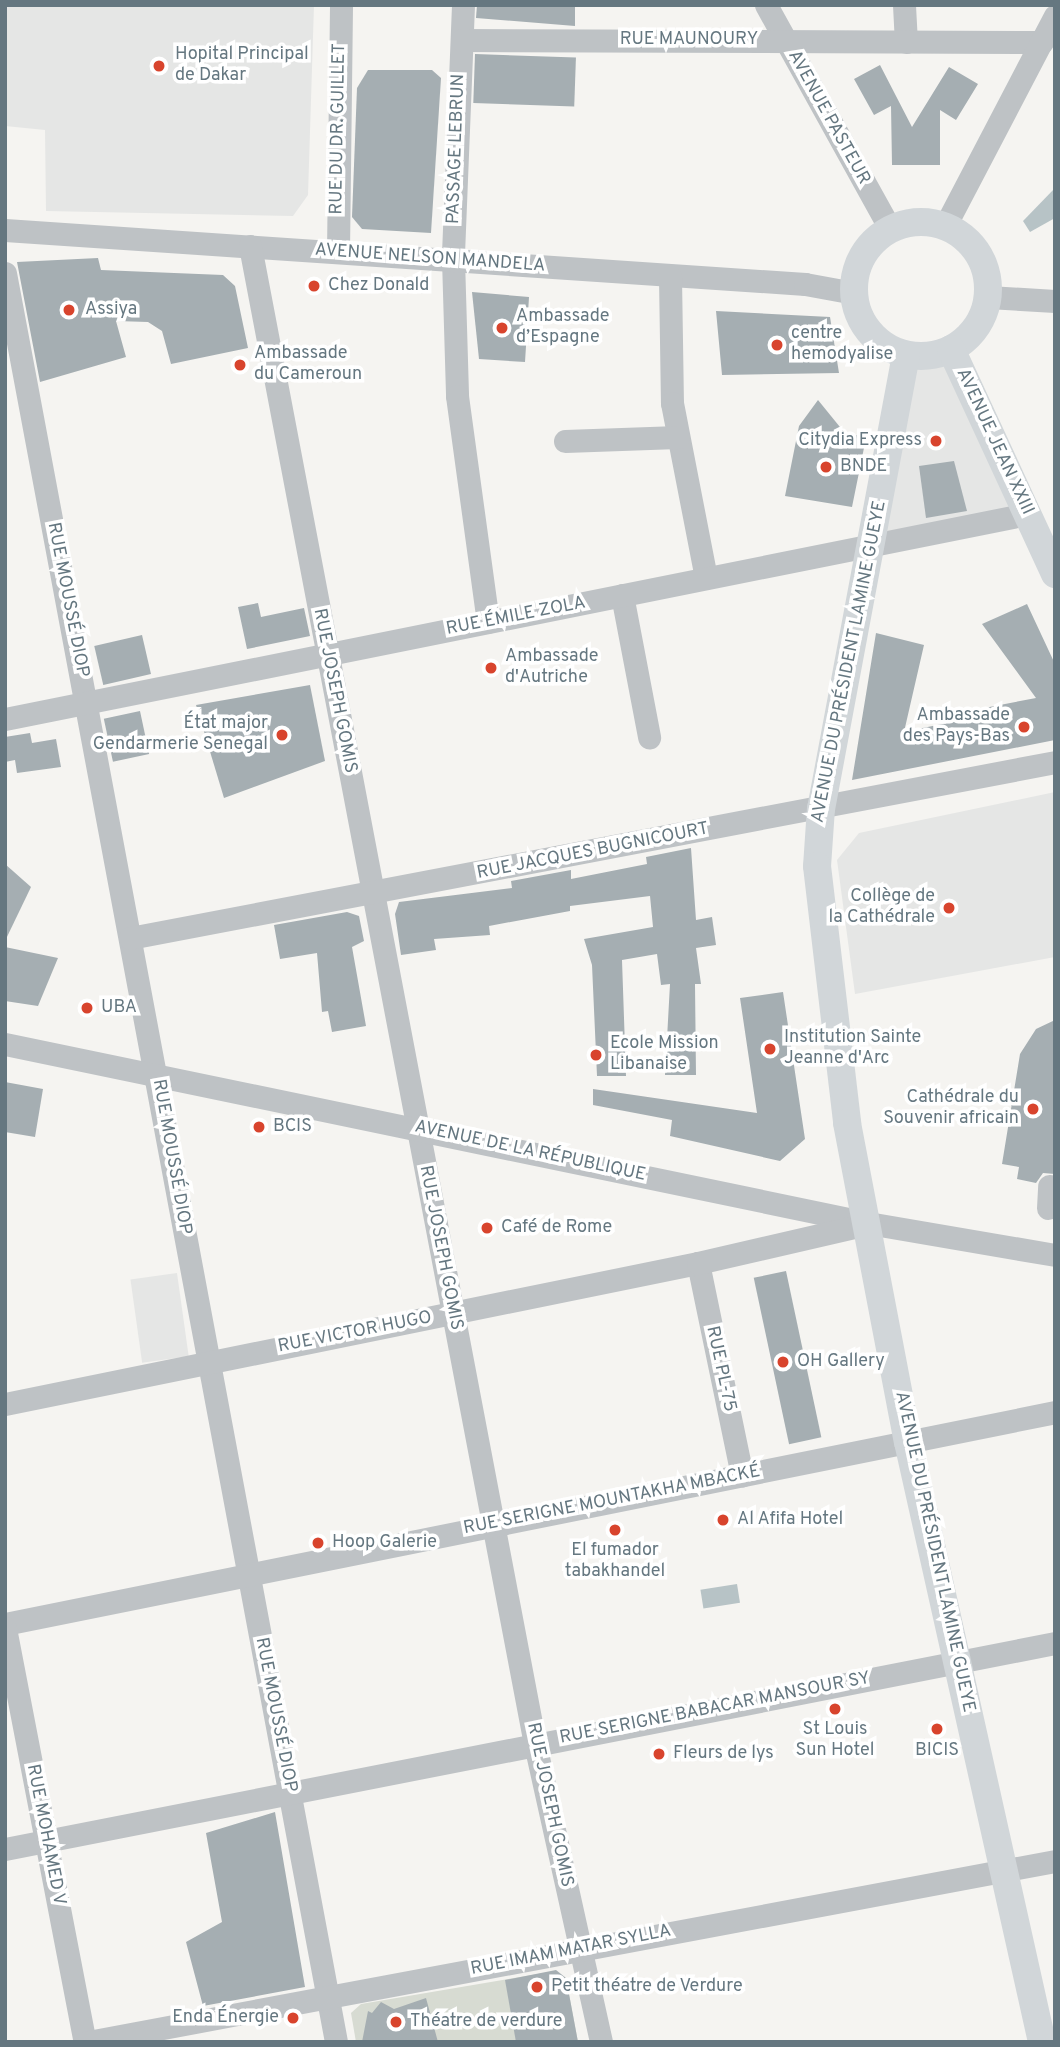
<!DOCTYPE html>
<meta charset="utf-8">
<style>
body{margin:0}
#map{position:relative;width:1060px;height:2047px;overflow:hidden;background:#f5f4f1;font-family:Overpass,sans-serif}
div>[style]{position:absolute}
.built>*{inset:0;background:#e5e6e5;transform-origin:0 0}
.green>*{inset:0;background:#d7dbd2}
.water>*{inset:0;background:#b7c3c6;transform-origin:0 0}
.building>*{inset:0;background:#a5aeb2;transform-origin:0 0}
.minor>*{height:23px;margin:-11.5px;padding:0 11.5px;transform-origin:11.5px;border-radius:11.5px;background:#bec2c5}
.major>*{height:28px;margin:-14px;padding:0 14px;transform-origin:14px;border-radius:14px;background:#d1d6d9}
.major>.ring{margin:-14px;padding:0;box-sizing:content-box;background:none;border:28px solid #d1d6d9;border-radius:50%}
.dots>*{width:19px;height:19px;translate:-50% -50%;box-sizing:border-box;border:4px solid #fff;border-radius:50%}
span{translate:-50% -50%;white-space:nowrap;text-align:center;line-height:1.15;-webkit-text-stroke:7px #fff;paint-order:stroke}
.street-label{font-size:18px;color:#657780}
.poi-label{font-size:18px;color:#657780}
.left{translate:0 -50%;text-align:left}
.right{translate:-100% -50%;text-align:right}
.frame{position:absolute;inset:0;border:7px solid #657780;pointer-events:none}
</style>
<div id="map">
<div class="built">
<div style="clip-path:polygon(5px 5px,314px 5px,308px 195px,293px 216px,46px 211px,45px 130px,5px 126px)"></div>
<div style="clip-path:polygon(950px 363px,1014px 511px,882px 536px,915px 367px)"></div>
<div style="clip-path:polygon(1055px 792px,1055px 957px,855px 994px,837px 860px,859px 833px)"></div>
<div style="left:177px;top:1273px;width:84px;height:47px;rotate:82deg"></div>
</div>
<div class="green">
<div style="clip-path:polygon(556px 1971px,566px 1978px,578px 2042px,356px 2042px,351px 2013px,361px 2004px)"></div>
</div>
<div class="water">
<div style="clip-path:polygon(1055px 188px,1055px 218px,1030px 232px,1023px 221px)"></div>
<div style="left:737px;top:1584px;width:19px;height:37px;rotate:81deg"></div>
</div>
<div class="building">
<div style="clip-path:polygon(477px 5px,575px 5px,575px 26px,476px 18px)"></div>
<div style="left:475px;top:54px;width:101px;height:49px;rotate:2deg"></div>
<div style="clip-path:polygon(880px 65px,912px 127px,949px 67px,978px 84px,956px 120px,940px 110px,940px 165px,892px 165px,891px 106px,874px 115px,854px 79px)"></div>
<div style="clip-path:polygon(368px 70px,432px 70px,441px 78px,431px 233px,362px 229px,352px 217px,357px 88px)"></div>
<div style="clip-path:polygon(98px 258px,101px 270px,223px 275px,235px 286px,248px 348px,171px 364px,162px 331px,148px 322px,116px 321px,126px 357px,40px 382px,17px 262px)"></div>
<div style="clip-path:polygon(472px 292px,529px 297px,525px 362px,479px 359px)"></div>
<div style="clip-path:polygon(716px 311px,830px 317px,839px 373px,722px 375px)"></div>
<div style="clip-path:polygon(818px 400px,844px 432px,866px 438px,852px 507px,785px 496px,799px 426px)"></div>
<div style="clip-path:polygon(954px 461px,967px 511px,926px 518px,919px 466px)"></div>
<div style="clip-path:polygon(258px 603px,261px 617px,304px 608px,310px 636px,247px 649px,238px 607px)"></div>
<div style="clip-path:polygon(1027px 604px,1055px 664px,1055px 740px,852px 780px,876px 633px,924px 645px,904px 732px,975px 717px,974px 710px,1036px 698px,982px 624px)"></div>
<div style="left:142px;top:635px;width:40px;height:49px;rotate:77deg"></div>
<div style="clip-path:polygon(310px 685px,325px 761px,224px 798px,196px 705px)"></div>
<div style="left:140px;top:711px;width:44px;height:37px;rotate:78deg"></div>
<div style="clip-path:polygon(30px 733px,32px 743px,56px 739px,61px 767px,17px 773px,15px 760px,5px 762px,5px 737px)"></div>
<div style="clip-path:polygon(691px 848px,696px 920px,712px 917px,716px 945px,696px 948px,701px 984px,695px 984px,696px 1075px,665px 1075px,670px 984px,661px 985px,657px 954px,622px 960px,626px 1076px,597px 1076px,592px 965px,584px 939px,653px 927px,650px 896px,570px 906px,570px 911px,489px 926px,490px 935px,434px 939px,436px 950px,401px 955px,395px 914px,399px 902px,512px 888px,511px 881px,571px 870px,571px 879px,647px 864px,646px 857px)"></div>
<div style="clip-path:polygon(5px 864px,31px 887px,5px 941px)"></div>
<div style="clip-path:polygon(347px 912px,359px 916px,364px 941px,352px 947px,366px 1026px,332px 1032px,328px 1011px,322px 1012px,317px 953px,280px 959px,274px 925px)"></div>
<div style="clip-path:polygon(5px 947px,58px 958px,38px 1006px,5px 1001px)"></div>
<div style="clip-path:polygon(783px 992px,805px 1139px,780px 1161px,670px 1136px,672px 1120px,593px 1105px,593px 1089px,757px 1113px,740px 998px)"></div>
<div style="clip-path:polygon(1055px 1020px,1055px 1174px,1043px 1173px,1036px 1183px,1017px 1179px,1019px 1167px,1002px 1164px,1020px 1054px,1036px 1029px)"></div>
<div style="clip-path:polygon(5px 1082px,43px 1089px,35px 1137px,5px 1132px)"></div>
<div style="left:786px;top:1271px;width:170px;height:33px;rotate:78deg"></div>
<div style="clip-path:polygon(275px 1812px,305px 1987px,203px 2006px,186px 1942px,222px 1922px,206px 1833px)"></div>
<div style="clip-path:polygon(556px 1970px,566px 1978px,578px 2042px,516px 2042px,505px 1980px)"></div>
<div style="clip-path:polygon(426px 1998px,438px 2042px,362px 2042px,368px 2011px,372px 2013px,381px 2002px,394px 2009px)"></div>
</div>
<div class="minor">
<div style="left:463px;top:5px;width:254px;rotate:92.3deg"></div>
<div style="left:453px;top:259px;width:137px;rotate:88.3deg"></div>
<div style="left:457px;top:396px;width:228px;rotate:82.2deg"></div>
<div style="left:766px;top:5px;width:256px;rotate:61deg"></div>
<div style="left:904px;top:5px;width:37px;rotate:87deg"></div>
<div style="left:462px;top:40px;width:580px;rotate:0.2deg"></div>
<div style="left:945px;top:226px;width:237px;rotate:-62.4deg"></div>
<div style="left:5px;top:230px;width:802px;rotate:3.86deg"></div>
<div style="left:805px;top:284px;width:50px;rotate:10.4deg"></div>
<div style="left:250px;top:246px;width:1525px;rotate:79.23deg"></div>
<div style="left:535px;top:1744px;width:305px;rotate:77.5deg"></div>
<div style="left:338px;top:252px;width:247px;rotate:-89.3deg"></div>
<div style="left:5px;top:273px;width:1800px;rotate:79.4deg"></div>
<div style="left:670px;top:277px;width:126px;rotate:89.1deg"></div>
<div style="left:672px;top:403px;width:178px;rotate:79deg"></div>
<div style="left:988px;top:297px;width:67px;rotate:3.4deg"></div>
<div style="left:565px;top:441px;width:113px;rotate:-2deg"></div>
<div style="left:622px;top:595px;width:145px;rotate:79.2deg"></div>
<div style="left:5px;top:719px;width:1042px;rotate:-11.34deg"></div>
<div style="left:130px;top:938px;width:942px;rotate:-10.77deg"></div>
<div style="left:5px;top:1044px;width:881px;rotate:11.72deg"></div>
<div style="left:868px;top:1223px;width:190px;rotate:9.7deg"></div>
<div style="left:1048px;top:1208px;width:22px;rotate:-87deg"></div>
<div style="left:698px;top:1263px;width:217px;rotate:78.3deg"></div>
<div style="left:5px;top:1404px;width:707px;rotate:-11.5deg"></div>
<div style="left:698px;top:1263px;width:168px;rotate:-13deg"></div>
<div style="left:5px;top:1624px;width:1071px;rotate:-11.41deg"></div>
<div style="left:5px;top:1628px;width:422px;rotate:79.1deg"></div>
<div style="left:5px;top:1849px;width:1070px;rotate:-11.1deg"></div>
<div style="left:88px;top:2042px;width:984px;rotate:-10.6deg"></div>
</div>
<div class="major">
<div class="ring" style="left:854px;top:222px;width:106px;height:106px"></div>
<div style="left:951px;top:349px;width:248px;rotate:65.2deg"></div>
<div style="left:906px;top:355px;width:461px;rotate:100.6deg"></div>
<div style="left:821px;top:808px;width:58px;rotate:93.9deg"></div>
<div style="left:817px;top:866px;width:259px;rotate:83.3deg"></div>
<div style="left:847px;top:1123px;width:325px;rotate:79.2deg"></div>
<div style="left:908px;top:1442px;width:615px;rotate:77.41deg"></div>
</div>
<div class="dots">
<div style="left:159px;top:66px;background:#d8442d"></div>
<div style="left:314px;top:286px;background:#d8442d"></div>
<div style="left:69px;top:310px;background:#d8442d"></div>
<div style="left:502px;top:328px;background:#d8442d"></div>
<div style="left:777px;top:345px;background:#d8442d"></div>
<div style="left:240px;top:365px;background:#d8442d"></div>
<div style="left:936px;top:441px;background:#d8442d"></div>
<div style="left:826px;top:467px;background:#d8442d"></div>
<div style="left:491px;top:668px;background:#d8442d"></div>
<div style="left:1024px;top:727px;background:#d8442d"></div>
<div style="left:282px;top:735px;background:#d8442d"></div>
<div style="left:949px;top:908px;background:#d8442d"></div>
<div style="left:87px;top:1008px;background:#d8442d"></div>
<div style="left:770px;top:1049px;background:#d8442d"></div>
<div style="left:596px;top:1055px;background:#d8442d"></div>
<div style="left:1033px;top:1109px;background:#d8442d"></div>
<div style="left:259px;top:1127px;background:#d8442d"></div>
<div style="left:487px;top:1228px;background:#d8442d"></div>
<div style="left:783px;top:1362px;background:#d8442d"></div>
<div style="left:723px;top:1520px;background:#d8442d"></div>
<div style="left:615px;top:1530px;background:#d8442d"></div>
<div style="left:318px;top:1543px;background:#d8442d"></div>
<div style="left:835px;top:1709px;background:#d8442d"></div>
<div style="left:937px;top:1729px;background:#d8442d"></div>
<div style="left:659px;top:1754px;background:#d8442d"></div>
<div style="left:537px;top:1987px;background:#d8442d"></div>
<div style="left:293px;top:2018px;background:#d8442d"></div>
<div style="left:396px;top:2022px;background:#d8442d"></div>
</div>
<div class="street-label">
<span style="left:689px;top:40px">RUE MAUNOURY</span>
<span style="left:828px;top:118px;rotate:61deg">AVENUE PASTEUR</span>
<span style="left:339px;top:129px;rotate:-89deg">RUE DU DR. GUILLET</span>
<span style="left:457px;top:149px;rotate:-88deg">PASSAGE LEBRUN</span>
<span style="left:430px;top:259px;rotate:4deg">AVENUE NELSON MANDELA</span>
<span style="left:994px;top:442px;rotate:65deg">AVENUE JEAN XXIII</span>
<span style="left:67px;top:600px;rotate:79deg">RUE MOUSSÉ DIOP</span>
<span style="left:516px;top:617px;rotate:-11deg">RUE ÉMILE ZOLA</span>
<span style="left:850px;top:662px;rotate:-79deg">AVENUE DU PRÉSIDENT LAMINE GUEYE</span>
<span style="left:334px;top:691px;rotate:79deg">RUE JOSEPH GOMIS</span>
<span style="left:593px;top:852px;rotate:-11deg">RUE JACQUES BUGNICOURT</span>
<span style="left:530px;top:1152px;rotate:12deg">AVENUE DE LA RÉPUBLIQUE</span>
<span style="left:171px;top:1157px;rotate:80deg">RUE MOUSSÉ DIOP</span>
<span style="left:440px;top:1248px;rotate:79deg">RUE JOSEPH GOMIS</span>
<span style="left:355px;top:1333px;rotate:-11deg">RUE VICTOR HUGO</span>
<span style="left:720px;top:1369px;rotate:78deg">RUE PL-75</span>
<span style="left:612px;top:1501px;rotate:-11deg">RUE SERIGNE MOUNTAKHA MBACKÉ</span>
<span style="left:934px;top:1552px;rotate:78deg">AVENUE DU PRÉSIDENT LAMINE GUEYE</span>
<span style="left:715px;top:1709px;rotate:-11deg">RUE SERIGNE BABACAR MANSOUR SY</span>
<span style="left:275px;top:1715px;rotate:79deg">RUE MOUSSÉ DIOP</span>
<span style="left:549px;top:1805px;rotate:78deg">RUE JOSEPH GOMIS</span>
<span style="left:45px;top:1835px;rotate:79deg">RUE MOHAMED V</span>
<span style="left:571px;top:1951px;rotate:-11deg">RUE IMAM MATAR SYLLA</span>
</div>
<div class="poi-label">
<span class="left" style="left:175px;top:66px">Hopital Principal<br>de Dakar</span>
<span class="left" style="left:328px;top:286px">Chez Donald</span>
<span class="left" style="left:85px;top:310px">Assiya</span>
<span class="left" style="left:516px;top:328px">Ambassade<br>d’Espagne</span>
<span class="left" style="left:791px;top:345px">centre<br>hemodyalise</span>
<span class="left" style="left:254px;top:365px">Ambassade<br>du Cameroun</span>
<span class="right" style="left:922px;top:441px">Citydia Express</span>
<span class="left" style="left:840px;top:467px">BNDE</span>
<span class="left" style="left:505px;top:668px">Ambassade<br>d'Autriche</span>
<span class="right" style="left:1010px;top:727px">Ambassade<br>des Pays-Bas</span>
<span class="right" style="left:268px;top:735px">État major<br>Gendarmerie Senegal</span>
<span class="right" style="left:935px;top:908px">Collège de<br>la Cathédrale</span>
<span class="left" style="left:101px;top:1008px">UBA</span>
<span class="left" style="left:784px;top:1049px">Institution Sainte<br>Jeanne d'Arc</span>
<span class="left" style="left:610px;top:1055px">Ecole Mission<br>Libanaise</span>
<span class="right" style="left:1019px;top:1109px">Cathédrale du<br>Souvenir africain</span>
<span class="left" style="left:273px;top:1127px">BCIS</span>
<span class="left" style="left:501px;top:1228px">Café de Rome</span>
<span class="left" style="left:797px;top:1362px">OH Gallery</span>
<span class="left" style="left:737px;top:1520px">Al Afifa Hotel</span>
<span class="left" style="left:332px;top:1543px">Hoop Galerie</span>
<span style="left:615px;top:1562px">El fumador<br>tabakhandel</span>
<span style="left:835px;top:1741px">St Louis<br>Sun Hotel</span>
<span style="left:937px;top:1751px">BICIS</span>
<span class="left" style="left:673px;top:1754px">Fleurs de lys</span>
<span class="left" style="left:551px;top:1987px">Petit théatre de Verdure</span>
<span class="right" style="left:279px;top:2018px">Enda Énergie</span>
<span class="left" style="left:410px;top:2022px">Théatre de verdure</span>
</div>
<div class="frame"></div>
</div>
